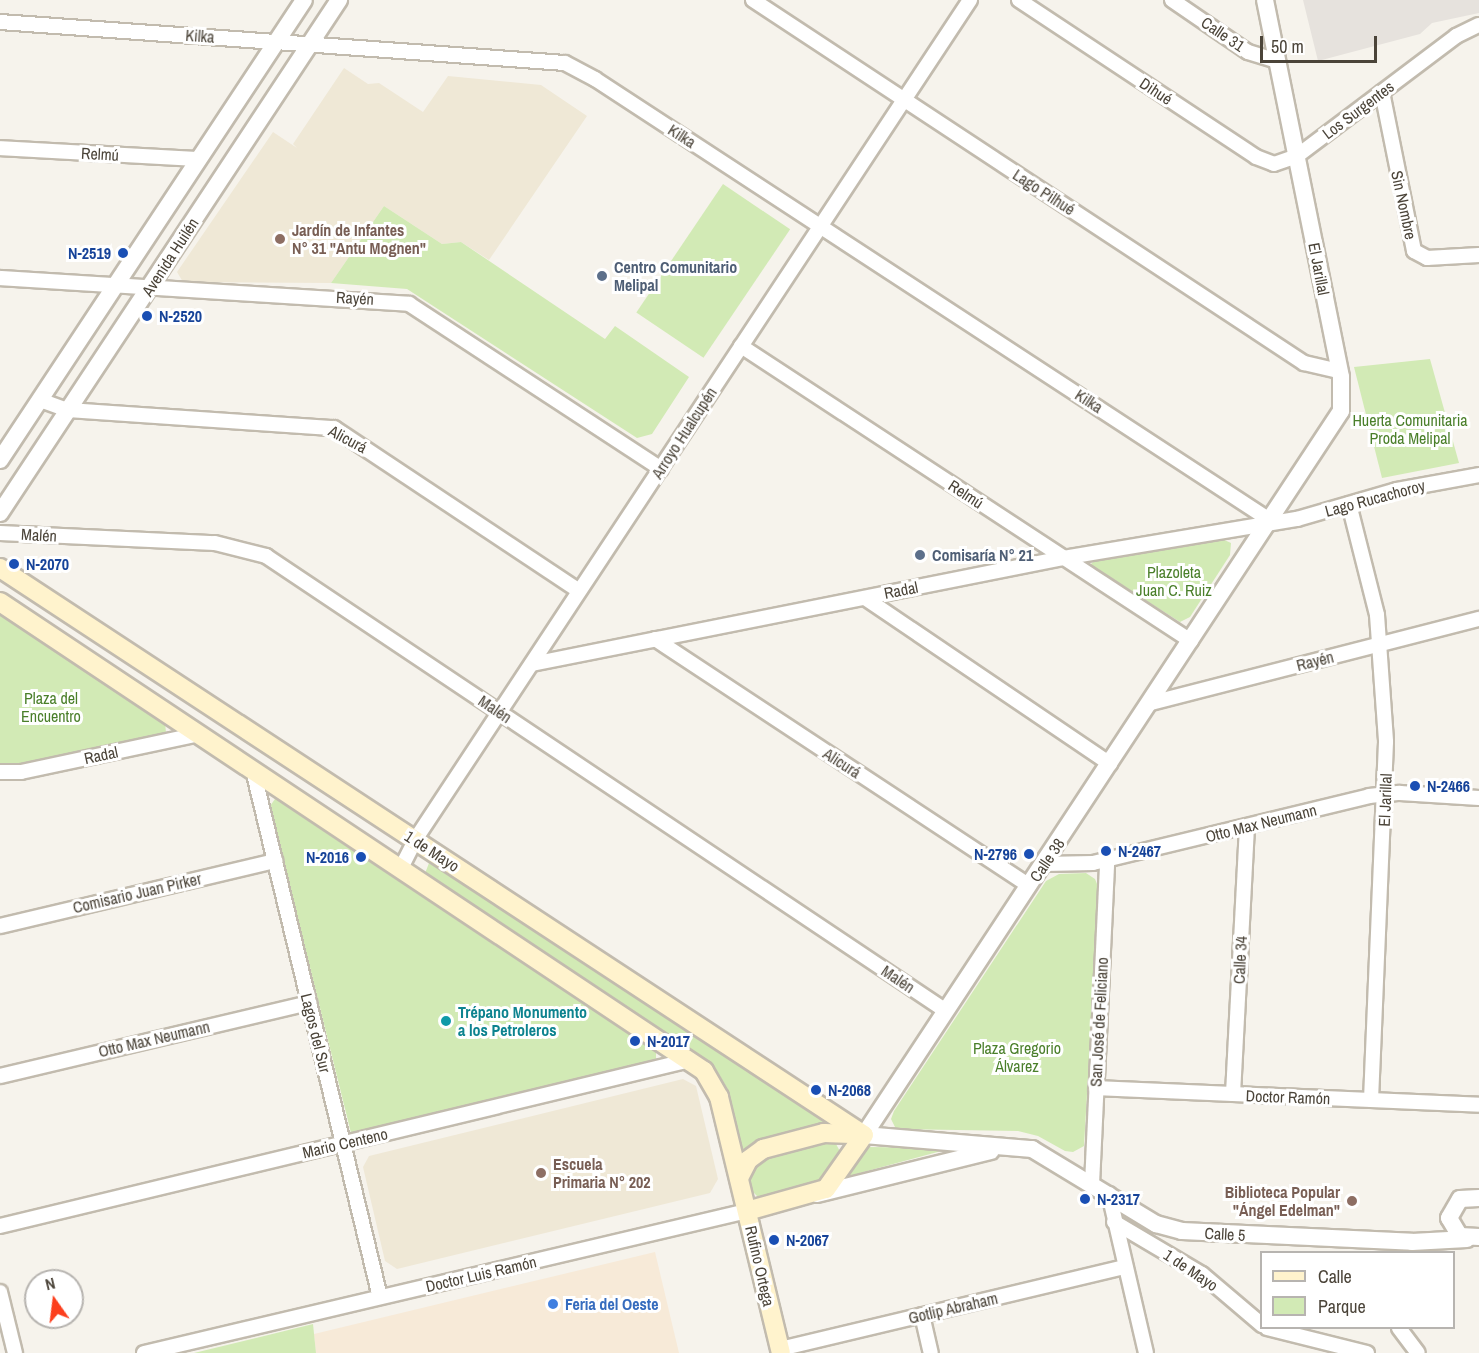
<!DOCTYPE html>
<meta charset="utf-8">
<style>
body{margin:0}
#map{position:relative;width:1479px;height:1353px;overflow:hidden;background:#f6f3ec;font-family:"Archivo Narrow",sans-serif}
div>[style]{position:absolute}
.commercial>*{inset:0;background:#f7ead8}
.industrial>*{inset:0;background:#e6e2dd}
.education>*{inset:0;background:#efe8d6}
.green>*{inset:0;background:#d2eab5;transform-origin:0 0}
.roads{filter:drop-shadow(2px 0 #c2bbae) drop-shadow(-2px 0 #c2bbae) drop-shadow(0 2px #c2bbae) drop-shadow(0 -2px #c2bbae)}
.minor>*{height:14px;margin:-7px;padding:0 7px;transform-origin:7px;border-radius:7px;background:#fff}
.tertiary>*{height:16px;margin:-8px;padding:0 8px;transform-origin:8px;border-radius:8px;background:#fff}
.secondary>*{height:18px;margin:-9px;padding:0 9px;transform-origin:9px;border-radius:9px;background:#fff3cd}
.dots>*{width:16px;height:16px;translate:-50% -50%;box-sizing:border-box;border:3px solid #fff;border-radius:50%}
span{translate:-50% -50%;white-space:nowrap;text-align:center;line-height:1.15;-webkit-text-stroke:6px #fff;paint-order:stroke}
.street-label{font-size:16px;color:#4b4439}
.education-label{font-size:16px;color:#785e54;font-weight:700}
.left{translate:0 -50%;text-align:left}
.right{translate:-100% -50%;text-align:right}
.transit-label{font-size:16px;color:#164399;font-weight:700}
.service-label{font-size:16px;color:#4e5e75;font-weight:700}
.park-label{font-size:16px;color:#4a7f2a}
.culture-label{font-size:16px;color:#0d838f;font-weight:700}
.shop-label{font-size:16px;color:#366cbe;font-weight:700}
.legend{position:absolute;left:1260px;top:1251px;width:195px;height:78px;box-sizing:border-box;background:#fff;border:2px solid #b7b4b0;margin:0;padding:8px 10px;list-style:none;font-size:18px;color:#4b4439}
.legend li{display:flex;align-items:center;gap:12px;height:30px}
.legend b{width:30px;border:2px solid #b7b4b0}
.north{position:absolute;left:24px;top:1269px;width:60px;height:60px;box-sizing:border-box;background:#fff;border:2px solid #b7b4b0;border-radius:50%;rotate:346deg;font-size:16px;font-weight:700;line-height:24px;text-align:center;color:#4b4439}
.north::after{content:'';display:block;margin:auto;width:21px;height:27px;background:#fc3f1d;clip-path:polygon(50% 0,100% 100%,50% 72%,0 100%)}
.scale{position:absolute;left:1260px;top:36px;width:117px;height:27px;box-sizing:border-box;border:3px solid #4b4439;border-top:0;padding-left:8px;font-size:18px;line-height:21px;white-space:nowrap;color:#4b4439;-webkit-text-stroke:4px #fff;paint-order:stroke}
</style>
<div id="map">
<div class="commercial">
<div style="clip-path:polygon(655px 1252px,679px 1353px,316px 1353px,314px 1334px)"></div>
</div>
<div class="industrial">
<div style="clip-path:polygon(1303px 0,1479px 0,1479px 13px,1432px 23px,1420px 34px,1318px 61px)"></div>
</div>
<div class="education">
<div style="clip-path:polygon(344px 68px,368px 84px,379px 83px,423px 112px,448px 76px,541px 85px,587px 116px,489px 260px,461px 242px,442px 244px,384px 206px,331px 283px,183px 282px,177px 272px,273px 132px,297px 148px,293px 144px)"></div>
<div style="clip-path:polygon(683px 1079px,696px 1086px,718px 1179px,710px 1193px,397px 1269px,385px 1261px,363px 1167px,369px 1156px)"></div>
</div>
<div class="green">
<div style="left:723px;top:184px;width:81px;height:155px;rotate:34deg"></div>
<div style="clip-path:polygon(384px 206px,442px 244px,461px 242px,605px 339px,615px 326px,689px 377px,652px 434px,637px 438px,407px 289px,331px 283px)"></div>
<div style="clip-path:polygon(1430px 359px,1459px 463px,1382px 478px,1354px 367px)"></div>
<div style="clip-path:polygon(1220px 538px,1231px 543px,1230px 555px,1190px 617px,1180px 622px,1090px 565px,1095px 560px)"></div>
<div style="clip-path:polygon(0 612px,165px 722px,166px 733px,18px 766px,0 766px)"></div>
<div style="clip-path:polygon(275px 799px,282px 800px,656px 1049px,656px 1060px,351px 1133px,270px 806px)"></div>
<div style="clip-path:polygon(429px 863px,826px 1119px,827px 1123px,743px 1154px,727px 1088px,718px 1073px,424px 876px)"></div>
<div style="clip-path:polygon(1086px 873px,1095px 879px,1099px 889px,1084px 1146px,1073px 1152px,1065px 1151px,1038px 1136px,1018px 1131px,896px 1129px,891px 1119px,894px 1111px,1046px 881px,1059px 874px)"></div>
<div style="clip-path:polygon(821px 1142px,836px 1144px,842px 1155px,826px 1180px,766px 1197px,757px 1196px,750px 1189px,748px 1172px,759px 1159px)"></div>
<div style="clip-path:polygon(869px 1147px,942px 1148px,945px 1150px,845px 1177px)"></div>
<div style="clip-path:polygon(313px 1324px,316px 1353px,194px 1353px)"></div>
</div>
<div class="roads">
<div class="minor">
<div style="left:753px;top:0;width:660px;rotate:33.38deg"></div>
<div style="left:1304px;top:363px;width:37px;rotate:13deg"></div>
<div style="left:1019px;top:0;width:284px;rotate:33.5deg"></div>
<div style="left:1256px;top:157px;width:19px;rotate:21deg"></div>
<div style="left:1274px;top:164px;width:24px;rotate:-19deg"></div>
<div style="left:1297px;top:156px;width:199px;rotate:-37deg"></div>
<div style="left:1456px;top:36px;width:25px;rotate:-26deg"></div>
<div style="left:1172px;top:0;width:92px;rotate:34.4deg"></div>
<div style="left:1248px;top:52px;width:30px;rotate:17deg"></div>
<div style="left:0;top:22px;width:566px;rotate:4.15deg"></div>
<div style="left:565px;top:63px;width:34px;rotate:28deg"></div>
<div style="left:595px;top:79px;width:808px;rotate:33.18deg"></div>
<div style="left:1382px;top:92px;width:162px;rotate:78.6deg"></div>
<div style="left:1414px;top:251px;width:15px;rotate:28deg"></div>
<div style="left:1427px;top:258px;width:52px;rotate:-3.3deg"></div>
<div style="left:0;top:148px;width:199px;rotate:3.2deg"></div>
<div style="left:0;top:278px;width:410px;rotate:3.6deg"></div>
<div style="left:409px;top:304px;width:301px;rotate:33.2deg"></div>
<div style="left:741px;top:346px;width:538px;rotate:33.25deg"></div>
<div style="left:40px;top:400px;width:30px;rotate:20deg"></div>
<div style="left:68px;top:410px;width:267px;rotate:3.9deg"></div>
<div style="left:334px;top:428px;width:294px;rotate:33.6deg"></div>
<div style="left:1349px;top:504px;width:114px;rotate:75.8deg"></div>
<div style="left:1377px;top:615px;width:127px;rotate:85.9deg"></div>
<div style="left:1386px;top:742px;width:358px;rotate:92.4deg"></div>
<div style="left:0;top:533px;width:215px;rotate:2.7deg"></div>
<div style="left:215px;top:543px;width:53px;rotate:14.3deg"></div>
<div style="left:266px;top:556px;width:818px;rotate:33.79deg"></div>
<div style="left:865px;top:598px;width:296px;rotate:34.1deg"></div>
<div style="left:655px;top:639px;width:448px;rotate:33.4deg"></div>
<div style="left:532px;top:664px;width:541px;rotate:-11.29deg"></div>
<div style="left:1063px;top:558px;width:237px;rotate:-9.5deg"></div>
<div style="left:1297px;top:519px;width:104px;rotate:-16.2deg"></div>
<div style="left:1397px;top:490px;width:83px;rotate:-10.4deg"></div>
<div style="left:1151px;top:703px;width:339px;rotate:-14.4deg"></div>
<div style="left:253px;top:770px;width:542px;rotate:76.45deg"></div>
<div style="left:0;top:772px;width:21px"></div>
<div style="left:21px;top:772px;width:183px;rotate:-12deg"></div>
<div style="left:1044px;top:864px;width:49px;rotate:-1.2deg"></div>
<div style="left:1093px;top:863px;width:284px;rotate:-13.6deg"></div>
<div style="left:1369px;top:796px;width:31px;rotate:-6deg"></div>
<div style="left:1400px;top:793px;width:79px;rotate:3.6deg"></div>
<div style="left:401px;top:868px;width:31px;rotate:-63deg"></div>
<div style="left:415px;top:840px;width:1007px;rotate:-56.55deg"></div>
<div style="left:0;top:926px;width:283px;rotate:-13.3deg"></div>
<div style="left:0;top:1076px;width:318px;rotate:-13.3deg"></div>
<div style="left:1096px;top:1088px;width:383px;rotate:2.5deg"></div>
<div style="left:1233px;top:1094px;width:268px;rotate:-87deg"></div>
<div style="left:1092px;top:1184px;width:324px;rotate:-87.3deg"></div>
<div style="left:1109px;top:1194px;width:163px;rotate:76.9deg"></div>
<div style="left:1114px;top:1222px;width:102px;rotate:30.6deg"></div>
<div style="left:1202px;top:1274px;width:79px;rotate:40.4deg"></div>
<div style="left:0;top:1226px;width:710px;rotate:-13.53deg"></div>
<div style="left:0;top:1292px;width:63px;rotate:76.2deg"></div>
<div style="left:922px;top:1315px;width:39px;rotate:77deg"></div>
<div style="left:1267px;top:1328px;width:103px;rotate:14deg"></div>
<div style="left:1399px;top:1328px;width:31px;rotate:53deg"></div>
<div style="left:780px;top:1349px;width:355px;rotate:-13.4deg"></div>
<div style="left:144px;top:1353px;width:619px;rotate:-13.25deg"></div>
</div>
<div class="tertiary">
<div style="left:1265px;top:0;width:385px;rotate:78.6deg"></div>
<div style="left:1341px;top:377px;width:34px;rotate:90deg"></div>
<div style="left:1341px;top:411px;width:867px;rotate:123.38deg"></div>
<div style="left:864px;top:1135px;width:169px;rotate:4.8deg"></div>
<div style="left:1032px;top:1149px;width:145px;rotate:31.2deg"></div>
<div style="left:1156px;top:1224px;width:27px;rotate:15deg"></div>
<div style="left:1182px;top:1231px;width:230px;rotate:2.7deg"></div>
<div style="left:1412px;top:1242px;width:55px;rotate:-3.1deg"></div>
<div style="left:0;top:460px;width:551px;rotate:-56.54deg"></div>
<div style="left:0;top:513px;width:615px;rotate:-56.54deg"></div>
<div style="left:817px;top:1194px;width:179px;rotate:-13.9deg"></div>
<div style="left:1479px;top:1198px;width:19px;rotate:177deg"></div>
<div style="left:1460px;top:1199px;width:22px;rotate:120deg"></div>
<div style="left:1449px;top:1218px;width:21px;rotate:59deg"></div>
<div style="left:1460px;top:1236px;width:19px;rotate:3deg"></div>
</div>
<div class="secondary">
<div style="left:0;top:568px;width:1033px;rotate:33.27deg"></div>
<div style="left:0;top:602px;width:846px;rotate:33.67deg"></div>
<div style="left:704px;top:1071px;width:30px;rotate:60deg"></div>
<div style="left:719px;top:1097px;width:263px;rotate:76.4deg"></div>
<div style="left:739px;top:1178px;width:20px;rotate:-63deg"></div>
<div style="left:748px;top:1160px;width:19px;rotate:-36deg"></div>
<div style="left:763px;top:1149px;width:63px;rotate:-14.7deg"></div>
<div style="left:824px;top:1133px;width:35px;rotate:2deg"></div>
<div style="left:747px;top:1211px;width:82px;rotate:-15.6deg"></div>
<div style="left:826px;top:1189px;width:66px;rotate:-54.9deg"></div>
</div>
</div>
<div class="dots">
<div style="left:280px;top:239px;background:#8d6e63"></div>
<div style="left:123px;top:253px;background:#1a4fb4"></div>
<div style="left:602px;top:276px;background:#5c6f8a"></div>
<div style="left:147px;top:316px;background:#1a4fb4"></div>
<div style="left:920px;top:555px;background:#5c6f8a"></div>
<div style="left:14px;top:564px;background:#1a4fb4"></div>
<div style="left:1415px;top:786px;background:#1a4fb4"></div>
<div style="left:1106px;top:851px;background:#1a4fb4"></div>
<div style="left:1029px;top:854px;background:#1a4fb4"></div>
<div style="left:361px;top:857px;background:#1a4fb4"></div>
<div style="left:446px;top:1021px;background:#0f9aa8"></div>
<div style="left:635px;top:1041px;background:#1a4fb4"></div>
<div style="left:816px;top:1090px;background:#1a4fb4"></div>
<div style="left:541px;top:1173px;background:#8d6e63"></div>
<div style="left:1085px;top:1199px;background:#1a4fb4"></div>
<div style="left:1352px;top:1201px;background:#8d6e63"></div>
<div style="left:774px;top:1240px;background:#1a4fb4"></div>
<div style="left:553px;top:1304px;background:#3f7fe0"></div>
</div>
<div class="street-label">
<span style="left:1223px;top:34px;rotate:34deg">Calle 31</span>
<span style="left:200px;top:36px;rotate:4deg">Kilka</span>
<span style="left:1156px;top:91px;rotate:33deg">Dihué</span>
<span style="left:1358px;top:110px;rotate:-37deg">Los Surgentes</span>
<span style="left:682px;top:136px;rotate:33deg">Kilka</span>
<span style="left:100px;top:154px;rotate:3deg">Relmú</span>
<span style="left:1044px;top:192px;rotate:33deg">Lago Pilhué</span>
<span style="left:1404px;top:205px;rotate:78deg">Sin Nombre</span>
<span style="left:170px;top:257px;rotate:-57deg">Avenida Huilén</span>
<span style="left:1319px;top:269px;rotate:79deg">El Jarillal</span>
<span style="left:355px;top:298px;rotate:3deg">Rayén</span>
<span style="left:1089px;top:401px;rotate:33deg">Kilka</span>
<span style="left:684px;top:433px;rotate:-57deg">Arroyo Hualcupén</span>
<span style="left:348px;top:439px;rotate:28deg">Alicurá</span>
<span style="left:966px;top:494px;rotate:33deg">Relmú</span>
<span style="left:1375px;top:498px;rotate:-15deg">Lago Rucachoroy</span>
<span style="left:39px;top:535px;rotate:3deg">Malén</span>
<span style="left:901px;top:590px;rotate:-11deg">Radal</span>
<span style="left:1315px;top:661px;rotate:-14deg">Rayén</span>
<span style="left:495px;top:709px;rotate:34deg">Malén</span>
<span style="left:101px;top:755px;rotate:-12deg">Radal</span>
<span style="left:842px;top:763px;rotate:33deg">Alicurá</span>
<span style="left:1385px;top:800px;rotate:-88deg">El Jarillal</span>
<span style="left:1261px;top:823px;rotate:-14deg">Otto Max Neumann</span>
<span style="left:432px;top:851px;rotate:33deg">1 de Mayo</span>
<span style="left:1047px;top:860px;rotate:-56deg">Calle 38</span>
<span style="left:137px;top:893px;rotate:-13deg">Comisario Juan Pirker</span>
<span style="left:1240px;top:960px;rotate:-87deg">Calle 34</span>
<span style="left:898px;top:979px;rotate:34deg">Malén</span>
<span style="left:1099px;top:1022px;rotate:-87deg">San José de Feliciano</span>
<span style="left:316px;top:1033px;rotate:76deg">Lagos del Sur</span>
<span style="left:154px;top:1039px;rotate:-13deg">Otto Max Neumann</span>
<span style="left:1288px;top:1097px;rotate:2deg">Doctor Ramón</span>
<span style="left:345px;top:1143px;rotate:-13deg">Mario Centeno</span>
<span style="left:1225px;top:1234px;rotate:3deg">Calle 5</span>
<span style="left:760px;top:1266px;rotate:77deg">Rufino Ortega</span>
<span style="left:1191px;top:1270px;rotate:34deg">1 de Mayo</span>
<span style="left:481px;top:1274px;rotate:-13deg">Doctor Luis Ramón</span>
<span style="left:953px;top:1308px;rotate:-13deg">Gotlip Abraham</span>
</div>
<div class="education-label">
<span class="left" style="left:292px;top:239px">Jardín de Infantes<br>N° 31 "Antu Mognen"</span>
<span class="left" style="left:553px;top:1173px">Escuela<br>Primaria N° 202</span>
<span class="right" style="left:1340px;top:1201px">Biblioteca Popular<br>"Ángel Edelman"</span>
</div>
<div class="transit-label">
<span class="right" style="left:111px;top:253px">N-2519</span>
<span class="left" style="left:159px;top:316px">N-2520</span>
<span class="left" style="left:26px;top:564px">N-2070</span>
<span class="left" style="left:1427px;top:786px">N-2466</span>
<span class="left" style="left:1118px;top:851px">N-2467</span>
<span class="right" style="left:1017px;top:854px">N-2796</span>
<span class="right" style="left:349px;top:857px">N-2016</span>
<span class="left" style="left:647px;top:1041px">N-2017</span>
<span class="left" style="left:828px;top:1090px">N-2068</span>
<span class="left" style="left:1097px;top:1199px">N-2317</span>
<span class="left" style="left:786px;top:1240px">N-2067</span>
</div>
<div class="service-label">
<span class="left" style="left:614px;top:276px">Centro Comunitario<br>Melipal</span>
<span class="left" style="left:932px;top:555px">Comisaría N° 21</span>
</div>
<div class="park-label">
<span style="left:1410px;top:429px">Huerta Comunitaria<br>Proda Melipal</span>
<span style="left:1174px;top:581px">Plazoleta<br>Juan C. Ruiz</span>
<span style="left:51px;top:707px">Plaza del<br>Encuentro</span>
<span style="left:1017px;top:1057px">Plaza Gregorio<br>Álvarez</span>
</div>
<div class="culture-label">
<span class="left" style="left:458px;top:1021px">Trépano Monumento<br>a los Petroleros</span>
</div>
<div class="shop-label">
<span class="left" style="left:565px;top:1304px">Feria del Oeste</span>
</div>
<ul class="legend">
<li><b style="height:8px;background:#fff3cd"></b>Calle</li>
<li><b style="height:16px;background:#d2eab5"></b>Parque</li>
</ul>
<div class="north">N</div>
<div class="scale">50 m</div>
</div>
